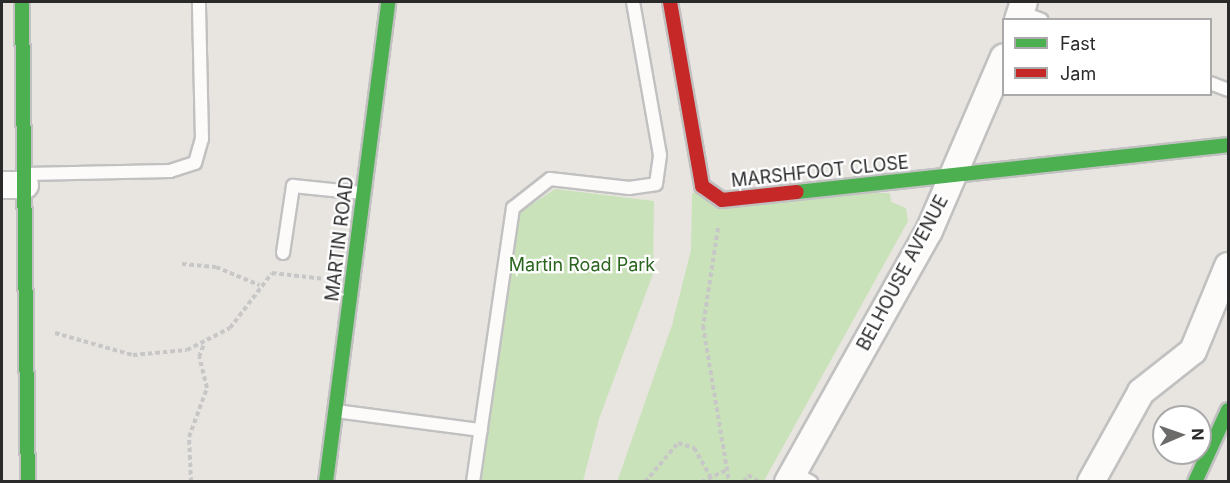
<!DOCTYPE html>
<style>
body{margin:0}
#map{position:relative;width:1230px;height:483px;overflow:hidden;background:#e8e5e0;font-family:Inter,sans-serif}
div>[style]{position:absolute}
.green>*{inset:0;background:#c9e2ba}
.path>*{height:4px;margin-top:-2px;transform-origin:0;background:repeating-linear-gradient(90deg,#c8c7c7 0 4.5px,transparent 0 7.5px)}
.roads{filter:drop-shadow(2px 0 #c1c1c1) drop-shadow(-2px 0 #c1c1c1) drop-shadow(0 2px #c1c1c1) drop-shadow(0 -2px #c1c1c1)}
.lane>*{height:12px;margin:-6px;padding:0 6px;transform-origin:6px;border-radius:6px;background:#fcfbfa}
.street>*{height:26px;margin:-13px;padding:0 13px;transform-origin:13px;border-radius:13px;background:#fcfbfa}
.fast>*{height:14px;margin:-7px;padding:0 7px;transform-origin:7px;border-radius:7px;background:#4caf50}
.jam>*{height:14px;margin:-7px;padding:0 7px;transform-origin:7px;border-radius:7px;background:#c62828}
span{translate:-50% -50%;white-space:nowrap;text-align:center;line-height:1.15;-webkit-text-stroke:4.5px #fff;paint-order:stroke}
.street-label{font-size:18px;color:#2a2a2a}
.park-label{font-size:18px;color:#29651d}
.frame{position:absolute;inset:0;border:3px solid #2a2a2a;pointer-events:none}
.legend{position:absolute;left:1002px;top:18px;width:210px;height:78px;box-sizing:border-box;background:#fff;border:2px solid #aaa;margin:0;padding:8px 10px;list-style:none;font-size:18px;color:#2a2a2a}
.legend li{display:flex;align-items:center;gap:12px;height:30px}
.legend b{width:30px;border:2px solid #aaa}
.north{position:absolute;left:1152px;top:405px;width:60px;height:60px;box-sizing:border-box;background:#fff;border:2px solid #aaa;border-radius:50%;rotate:88deg;font-size:16px;font-weight:700;line-height:24px;text-align:center;color:#2a2a2a}
.north::after{content:'';display:block;margin:auto;width:21px;height:27px;background:#6c6b6a;clip-path:polygon(50% 0,100% 100%,50% 72%,0 100%)}
</style>
<div id="map">
<div class="green">
<div style="clip-path:polygon(555px 189px,654px 201px,653px 274px,599px 419px,583px 481px,479px 482px,519px 213px)"></div>
<div style="clip-path:polygon(692px 193px,890px 193px,891px 202px,906px 208px,908px 221px,764px 481px,617px 482px,672px 325px,691px 250px)"></div>
</div>
<div class="path">
<div style="left:718px;top:228px;width:99px;rotate:98.7deg"></div>
<div style="left:703px;top:326px;width:158px;rotate:80.5deg"></div>
<div style="left:182px;top:264px;width:34px;rotate:5deg"></div>
<div style="left:216px;top:267px;width:47px;rotate:22.7deg"></div>
<div style="left:55px;top:333px;width:81px;rotate:15.8deg"></div>
<div style="left:133px;top:355px;width:54px;rotate:-5.3deg"></div>
<div style="left:187px;top:350px;width:48px;rotate:-27.1deg"></div>
<div style="left:230px;top:328px;width:69px;rotate:-52.6deg"></div>
<div style="left:272px;top:273px;width:53px;rotate:6.5deg"></div>
<div style="left:191px;top:482px;width:45px;rotate:-92.5deg"></div>
<div style="left:189px;top:437px;width:52px;rotate:-69.8deg"></div>
<div style="left:207px;top:388px;width:32px;rotate:-104deg"></div>
<div style="left:199px;top:357px;width:14px;rotate:-69deg"></div>
<div style="left:645px;top:482px;width:51px;rotate:-49.8deg"></div>
<div style="left:678px;top:443px;width:17px;rotate:17deg"></div>
<div style="left:694px;top:448px;width:34px;rotate:60deg"></div>
<div style="left:701px;top:482px;width:29px;rotate:-25deg"></div>
<div style="left:744px;top:482px;width:8px;rotate:-60deg"></div>
<div style="left:748px;top:475px;width:13px;rotate:32deg"></div>
</div>
<div class="roads">
<div class="lane">
<div style="left:1021px;top:12px;width:22px;rotate:21deg"></div>
<div style="left:1210px;top:83px;width:19px;rotate:21deg"></div>
<div style="left:26px;top:174px;width:144px;rotate:-1.2deg"></div>
<div style="left:170px;top:171px;width:26px;rotate:-18deg"></div>
<div style="left:195px;top:163px;width:25px;rotate:-74deg"></div>
<div style="left:202px;top:139px;width:137px;rotate:-91.3deg"></div>
<div style="left:283px;top:253px;width:68px;rotate:-81.5deg"></div>
<div style="left:293px;top:186px;width:69px;rotate:5.8deg"></div>
<div style="left:336px;top:411px;width:146px;rotate:7.5deg"></div>
<div style="left:793px;top:472px;width:21px;rotate:29deg"></div>
<div style="left:473px;top:482px;width:277px;rotate:-81.7deg"></div>
<div style="left:513px;top:208px;width:47px;rotate:-38.1deg"></div>
<div style="left:550px;top:179px;width:80px;rotate:6.5deg"></div>
<div style="left:629px;top:188px;width:27px;rotate:-8deg"></div>
<div style="left:656px;top:184px;width:29px;rotate:-82deg"></div>
<div style="left:660px;top:155px;width:155px;rotate:-100deg"></div>
</div>
<div class="street">
<div style="left:1018px;top:20px;width:19px;rotate:-72deg"></div>
<div style="left:2px;top:185px;width:23px"></div>
<div style="left:788px;top:482px;width:288px;rotate:-60.7deg"></div>
<div style="left:929px;top:231px;width:189px;rotate:-66.7deg"></div>
<div style="left:1091px;top:482px;width:103px;rotate:-60.9deg"></div>
<div style="left:1141px;top:392px;width:66px;rotate:-38.3deg"></div>
<div style="left:1193px;top:351px;width:92px;rotate:-67.6deg"></div>
</div>
<div class="fast">
<div style="left:22px;top:2px;width:480px;rotate:89.3deg"></div>
<div style="left:797px;top:192px;width:434px;rotate:-6.2deg"></div>
<div style="left:326px;top:482px;width:484px;rotate:-82.6deg"></div>
<div style="left:1195px;top:482px;width:79px;rotate:-65.4deg"></div>
</div>
<div class="jam">
<div style="left:670px;top:2px;width:187px;rotate:80.1deg"></div>
<div style="left:702px;top:186px;width:24px;rotate:35deg"></div>
<div style="left:722px;top:200px;width:75px;rotate:-6.1deg"></div>
</div>
</div>
<div class="street-label">
<span style="left:820px;top:172px;rotate:-6deg">MARSHFOOT CLOSE</span>
<span style="left:340px;top:239px;rotate:-83deg">MARTIN ROAD</span>
<span style="left:903px;top:273px;rotate:-62deg">BELHOUSE AVENUE</span>
</div>
<div class="park-label">
<span style="left:582px;top:265px">Martin Road Park</span>
</div>
<div class="frame"></div>
<ul class="legend">
<li><b style="height:8px;background:#4caf50"></b>Fast</li>
<li><b style="height:8px;background:#c62828"></b>Jam</li>
</ul>
<div class="north">N</div>
</div>
